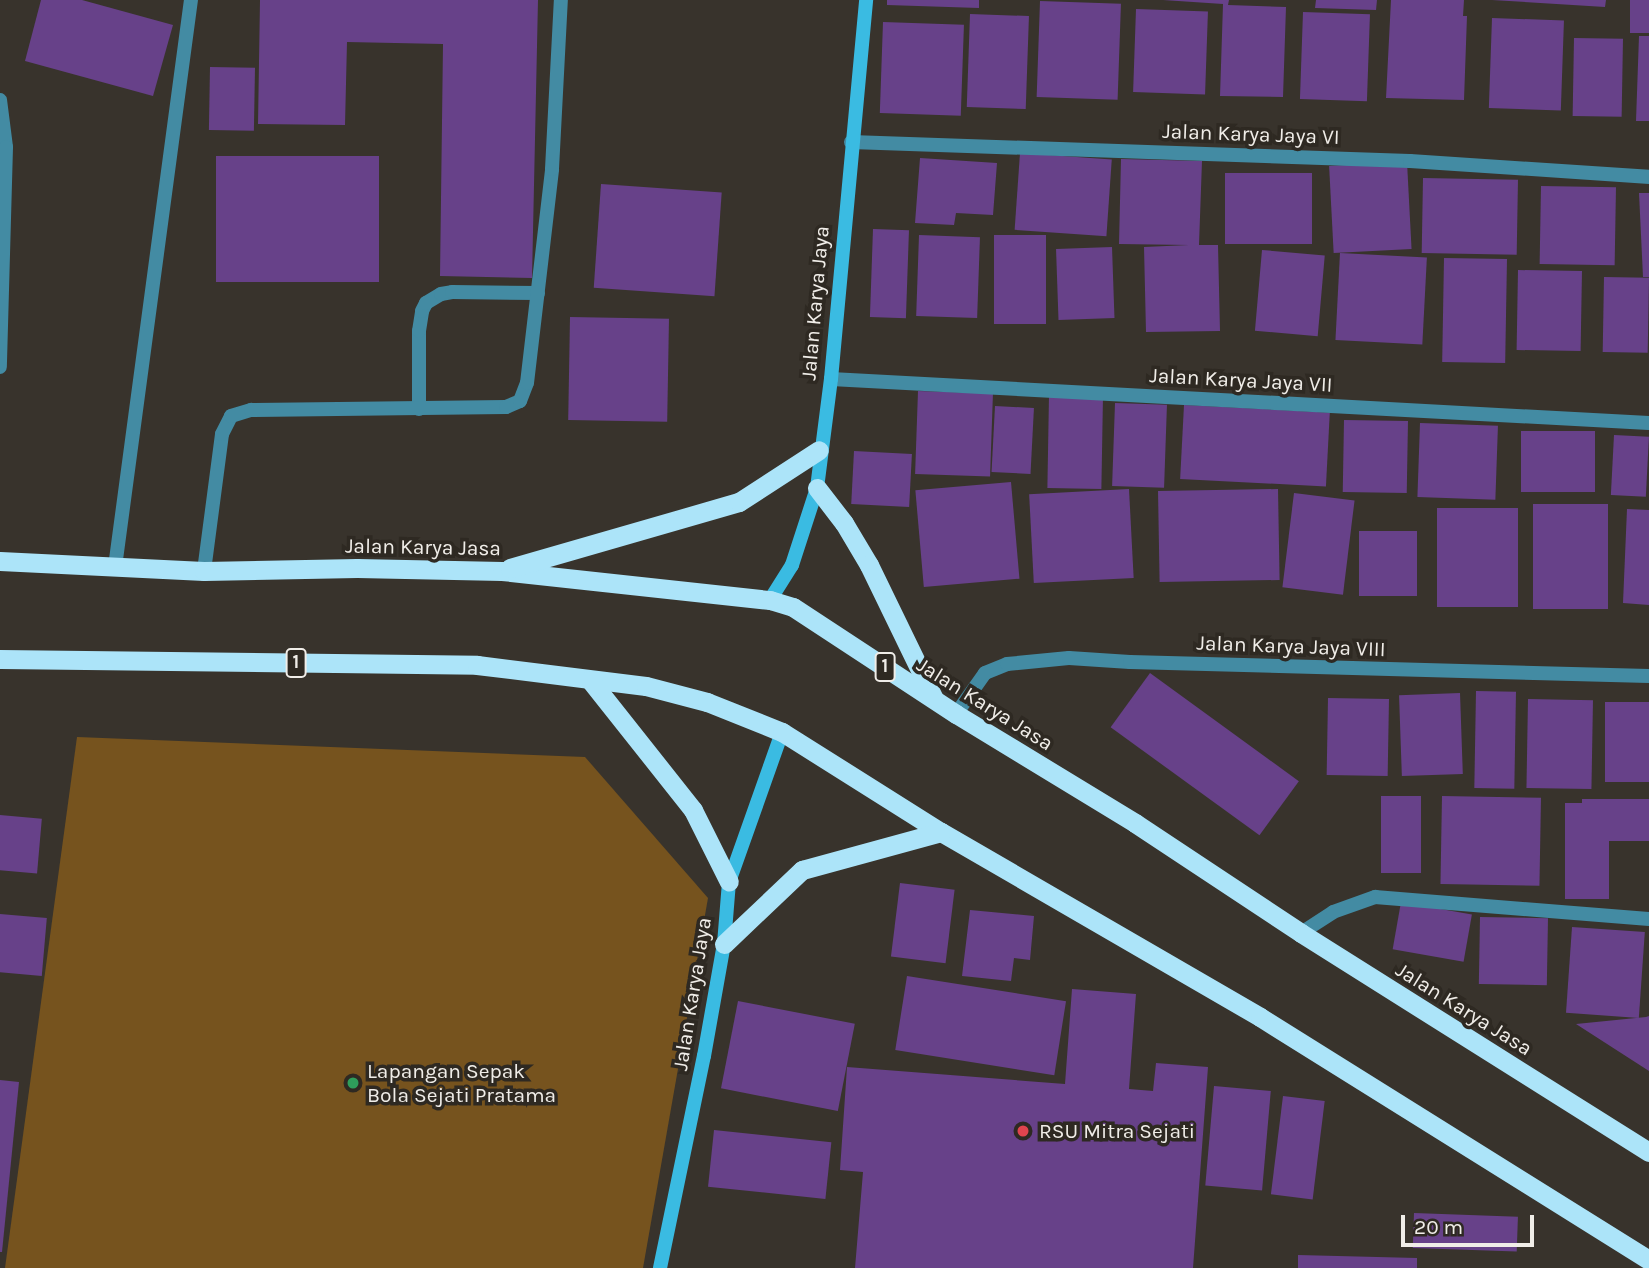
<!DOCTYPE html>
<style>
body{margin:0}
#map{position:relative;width:1649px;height:1268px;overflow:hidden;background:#38332c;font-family:Karla,sans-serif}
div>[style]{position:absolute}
.green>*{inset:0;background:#76531e}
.building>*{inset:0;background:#674189;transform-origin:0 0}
.service>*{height:14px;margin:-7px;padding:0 7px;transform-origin:7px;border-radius:7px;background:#438ba3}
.minor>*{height:14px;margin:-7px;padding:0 7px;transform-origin:7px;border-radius:7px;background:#438ba3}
.secondary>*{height:14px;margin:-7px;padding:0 7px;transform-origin:7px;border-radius:7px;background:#3abbe2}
.trunk>*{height:19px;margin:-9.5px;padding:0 9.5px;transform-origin:9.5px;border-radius:9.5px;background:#ace4f9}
.dots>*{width:19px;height:19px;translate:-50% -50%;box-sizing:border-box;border:4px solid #2e2922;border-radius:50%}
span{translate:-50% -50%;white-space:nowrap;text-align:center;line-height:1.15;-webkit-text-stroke:7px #2e2922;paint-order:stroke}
.shield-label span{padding:2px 5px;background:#2e2922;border:2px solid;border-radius:5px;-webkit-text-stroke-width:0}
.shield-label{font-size:19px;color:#f0ede8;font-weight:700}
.street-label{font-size:21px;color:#f0ede8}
.poi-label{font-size:21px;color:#f0ede8}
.left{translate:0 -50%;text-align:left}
.scale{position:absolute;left:1401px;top:1215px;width:133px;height:32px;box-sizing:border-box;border:4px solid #f0ede8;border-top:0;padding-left:9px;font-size:21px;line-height:24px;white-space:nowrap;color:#f0ede8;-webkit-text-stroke:5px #2e2922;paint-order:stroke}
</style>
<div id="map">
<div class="green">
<div style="clip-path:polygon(77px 737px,585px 757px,708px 898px,643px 1268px,5px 1268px)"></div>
</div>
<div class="building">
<div style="clip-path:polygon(41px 0,82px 0,173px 25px,153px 96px,25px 61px)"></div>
<div style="clip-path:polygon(260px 0,538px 0,532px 278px,440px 276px,443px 44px,347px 42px,345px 125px,258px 124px)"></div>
<div style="clip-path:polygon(887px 0,979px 0,979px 8px,887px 5px)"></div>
<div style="clip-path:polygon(1163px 0,1229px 0,1228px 5px,1286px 7px,1283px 97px,1220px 96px,1223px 4px)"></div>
<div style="clip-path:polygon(1316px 0,1377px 0,1376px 10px,1315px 8px)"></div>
<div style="clip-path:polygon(1391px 0,1464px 0,1463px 16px,1467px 16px,1464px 100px,1386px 98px)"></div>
<div style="clip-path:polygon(1492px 0,1606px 0,1605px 7px)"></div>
<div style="left:1630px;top:0;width:19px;height:33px"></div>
<div style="left:1040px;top:1px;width:81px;height:96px;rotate:2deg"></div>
<div style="left:1136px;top:9px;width:72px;height:83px;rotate:2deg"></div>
<div style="left:1303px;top:12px;width:67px;height:87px;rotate:2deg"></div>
<div style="left:970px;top:14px;width:59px;height:93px;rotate:2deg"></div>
<div style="left:1492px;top:18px;width:72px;height:90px;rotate:2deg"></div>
<div style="left:883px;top:22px;width:81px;height:91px;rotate:2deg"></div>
<div style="clip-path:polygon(1639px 36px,1649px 36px,1649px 121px,1636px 121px)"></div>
<div style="left:1574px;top:38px;width:49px;height:78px;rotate:1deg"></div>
<div style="left:210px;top:67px;width:45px;height:63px;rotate:1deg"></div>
<div style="left:1020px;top:153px;width:92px;height:77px;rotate:4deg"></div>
<div style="left:216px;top:156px;width:163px;height:126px"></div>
<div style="clip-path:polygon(920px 158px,997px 163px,993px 215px,956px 213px,954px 225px,915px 223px)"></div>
<div style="clip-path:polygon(1121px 159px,1202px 161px,1199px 245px,1218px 245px,1220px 331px,1146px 332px,1144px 247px,1189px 245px,1119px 244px)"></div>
<div style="left:1407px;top:162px;width:87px;height:78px;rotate:87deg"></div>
<div style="left:1225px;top:173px;width:87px;height:71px"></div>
<div style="left:1423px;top:178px;width:95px;height:75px;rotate:1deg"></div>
<div style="left:601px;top:184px;width:121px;height:104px;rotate:4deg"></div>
<div style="left:1541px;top:186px;width:75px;height:78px;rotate:1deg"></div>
<div style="clip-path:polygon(1639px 193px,1649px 193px,1649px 277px,1643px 277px)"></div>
<div style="left:873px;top:229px;width:36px;height:88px;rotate:2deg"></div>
<div style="left:919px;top:235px;width:61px;height:81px;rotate:2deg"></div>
<div style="left:994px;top:235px;width:52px;height:89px"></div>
<div style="left:1112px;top:247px;width:71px;height:56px;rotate:88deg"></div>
<div style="left:1262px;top:250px;width:63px;height:81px;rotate:5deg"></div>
<div style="left:1340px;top:253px;width:87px;height:87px;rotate:3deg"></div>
<div style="left:1444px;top:258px;width:63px;height:104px;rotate:1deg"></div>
<div style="left:1518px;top:270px;width:64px;height:80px;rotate:1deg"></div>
<div style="left:1604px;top:277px;width:45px;height:75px;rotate:1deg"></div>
<div style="left:570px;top:317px;width:99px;height:103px;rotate:1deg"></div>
<div style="left:918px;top:391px;width:75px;height:83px;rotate:2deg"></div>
<div style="left:1049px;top:395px;width:54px;height:93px;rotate:1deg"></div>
<div style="left:1115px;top:403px;width:52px;height:83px;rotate:2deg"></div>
<div style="left:1184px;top:405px;width:146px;height:74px;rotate:3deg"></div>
<div style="left:995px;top:406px;width:39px;height:66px;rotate:3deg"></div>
<div style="left:1344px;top:420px;width:64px;height:72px;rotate:1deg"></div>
<div style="left:1420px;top:423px;width:78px;height:74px;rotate:2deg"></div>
<div style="left:1521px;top:431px;width:74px;height:61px"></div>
<div style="left:1614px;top:435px;width:35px;height:60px;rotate:3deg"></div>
<div style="left:854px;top:451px;width:58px;height:53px;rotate:3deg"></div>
<div style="left:1011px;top:482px;width:97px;height:96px;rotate:85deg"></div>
<div style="left:1129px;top:489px;width:89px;height:100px;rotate:87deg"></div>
<div style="left:1278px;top:489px;width:91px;height:120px;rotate:89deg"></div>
<div style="left:1294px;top:493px;width:61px;height:95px;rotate:7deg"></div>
<div style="left:1533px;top:504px;width:75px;height:105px"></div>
<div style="left:1437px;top:508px;width:81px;height:99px"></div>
<div style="clip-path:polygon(1627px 509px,1649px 510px,1649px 605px,1623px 603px)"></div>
<div style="left:1359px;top:531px;width:58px;height:65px"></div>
<div style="left:1150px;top:673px;width:184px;height:67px;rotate:36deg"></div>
<div style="left:1476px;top:691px;width:40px;height:97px;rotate:1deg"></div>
<div style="left:1460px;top:693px;width:81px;height:61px;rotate:88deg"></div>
<div style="left:1328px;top:698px;width:61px;height:77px;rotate:1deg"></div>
<div style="left:1528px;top:699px;width:65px;height:89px;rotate:1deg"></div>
<div style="left:1605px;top:702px;width:44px;height:80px"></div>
<div style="left:1381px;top:796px;width:40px;height:77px"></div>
<div style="left:1442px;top:796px;width:99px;height:88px;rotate:1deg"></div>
<div style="clip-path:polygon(1582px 799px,1649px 799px,1649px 841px,1609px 841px,1609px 899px,1565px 899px,1565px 803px,1582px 803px)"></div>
<div style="left:0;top:815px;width:42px;height:55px;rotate:5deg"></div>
<div style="left:900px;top:883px;width:55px;height:74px;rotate:7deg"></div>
<div style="left:1401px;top:902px;width:72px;height:48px;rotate:10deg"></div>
<div style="clip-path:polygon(970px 910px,1034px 916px,1030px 960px,1014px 958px,1011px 981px,962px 976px)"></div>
<div style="left:0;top:914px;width:47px;height:58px;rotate:5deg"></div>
<div style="left:1480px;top:917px;width:68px;height:67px;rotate:1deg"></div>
<div style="left:1572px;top:927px;width:73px;height:86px;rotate:4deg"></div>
<div style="left:907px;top:976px;width:161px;height:75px;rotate:9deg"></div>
<div style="clip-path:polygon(1072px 989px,1136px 994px,1129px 1089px,1153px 1091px,1156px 1063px,1208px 1067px,1193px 1268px,855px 1268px,863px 1172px,840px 1170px,847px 1067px,1065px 1084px)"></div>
<div style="left:738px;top:1001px;width:119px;height:89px;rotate:11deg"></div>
<div style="clip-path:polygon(1649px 1016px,1649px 1071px,1576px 1024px,1646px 1017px)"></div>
<div style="clip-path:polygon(0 1080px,19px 1082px,2px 1252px,0 1252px)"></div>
<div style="left:1214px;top:1086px;width:57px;height:100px;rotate:5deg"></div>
<div style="left:1283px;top:1096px;width:42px;height:99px;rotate:7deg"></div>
<div style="left:714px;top:1130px;width:118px;height:57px;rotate:6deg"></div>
<div style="left:1414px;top:1213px;width:104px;height:35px;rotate:2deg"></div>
<div style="clip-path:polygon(1298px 1255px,1417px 1258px,1417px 1268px,1298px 1268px)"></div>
</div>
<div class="service">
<div style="left:0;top:100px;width:47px;rotate:82.7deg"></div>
<div style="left:6px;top:147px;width:220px;rotate:91.6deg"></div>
<div style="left:419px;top:409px;width:78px;rotate:-90deg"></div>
<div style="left:419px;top:331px;width:20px;rotate:-81deg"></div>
<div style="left:422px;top:311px;width:9px;rotate:-63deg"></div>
<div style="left:426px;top:303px;width:17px;rotate:-31deg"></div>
<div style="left:441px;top:294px;width:11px;rotate:-10deg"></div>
<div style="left:452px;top:292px;width:86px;rotate:0.7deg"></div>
<div style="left:115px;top:567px;width:572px;rotate:-82.37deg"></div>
<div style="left:204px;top:571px;width:138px;rotate:-82.5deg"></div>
<div style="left:222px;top:434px;width:20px;rotate:-63deg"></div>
<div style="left:231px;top:416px;width:21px;rotate:-17deg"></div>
<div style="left:251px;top:410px;width:255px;rotate:-0.7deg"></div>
<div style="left:506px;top:407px;width:15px;rotate:-23deg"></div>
<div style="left:520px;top:401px;width:19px;rotate:-69deg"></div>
<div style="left:527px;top:383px;width:215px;rotate:-83.3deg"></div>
<div style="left:552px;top:169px;width:169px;rotate:-87deg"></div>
</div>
<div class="minor">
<div style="left:851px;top:142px;width:559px;rotate:1.95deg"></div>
<div style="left:1410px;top:161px;width:240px;rotate:3.8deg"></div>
<div style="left:831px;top:379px;width:819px;rotate:3.08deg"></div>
<div style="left:956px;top:714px;width:50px;rotate:-54.7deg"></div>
<div style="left:985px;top:673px;width:24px;rotate:-22deg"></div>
<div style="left:1007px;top:664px;width:62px;rotate:-5.5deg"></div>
<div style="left:1069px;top:658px;width:61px;rotate:3.8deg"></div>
<div style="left:1130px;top:662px;width:519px;rotate:1.55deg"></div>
<div style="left:1301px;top:933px;width:38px;rotate:-33deg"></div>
<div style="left:1333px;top:912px;width:45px;rotate:-19.7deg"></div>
<div style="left:1375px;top:897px;width:275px;rotate:4.6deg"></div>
</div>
<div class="secondary">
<div style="left:770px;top:600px;width:41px;rotate:-57.8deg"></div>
<div style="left:792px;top:565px;width:81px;rotate:-72deg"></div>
<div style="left:817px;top:488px;width:110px;rotate:-82.7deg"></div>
<div style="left:831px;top:379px;width:381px;rotate:-84.7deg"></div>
<div style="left:660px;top:1268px;width:217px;rotate:-78.3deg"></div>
<div style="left:704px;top:1056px;width:114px;rotate:-79.9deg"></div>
<div style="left:724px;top:944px;width:62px;rotate:-85.4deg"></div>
<div style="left:729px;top:882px;width:159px;rotate:-70.5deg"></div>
</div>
<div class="trunk">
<div style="left:817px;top:488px;width:44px;rotate:52.4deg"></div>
<div style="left:844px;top:523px;width:49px;rotate:59.2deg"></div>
<div style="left:869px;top:565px;width:147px;rotate:64.1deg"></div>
<div style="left:0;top:561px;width:204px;rotate:2.8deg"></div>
<div style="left:204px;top:571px;width:153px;rotate:-1.1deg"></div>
<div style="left:357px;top:568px;width:145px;rotate:1.2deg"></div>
<div style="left:502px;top:571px;width:270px;rotate:6.2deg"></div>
<div style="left:770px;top:600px;width:24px;rotate:17deg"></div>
<div style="left:793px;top:607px;width:195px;rotate:33.3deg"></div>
<div style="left:956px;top:714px;width:210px;rotate:31.3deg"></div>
<div style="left:1135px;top:823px;width:199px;rotate:33.5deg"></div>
<div style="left:1301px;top:933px;width:411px;rotate:32.2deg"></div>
<div style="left:510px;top:568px;width:238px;rotate:-16.1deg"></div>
<div style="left:739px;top:502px;width:95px;rotate:-33deg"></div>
<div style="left:0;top:659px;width:477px;rotate:0.7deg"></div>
<div style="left:477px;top:665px;width:170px;rotate:7.1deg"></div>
<div style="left:646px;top:686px;width:63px;rotate:14.7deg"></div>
<div style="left:707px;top:702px;width:81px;rotate:21.8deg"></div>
<div style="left:782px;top:732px;width:188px;rotate:32.2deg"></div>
<div style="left:941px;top:832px;width:369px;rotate:30.1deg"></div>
<div style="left:1260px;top:1017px;width:459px;rotate:32deg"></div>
<div style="left:590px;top:680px;width:166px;rotate:51.6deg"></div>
<div style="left:693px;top:810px;width:80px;rotate:63.4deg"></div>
<div style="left:724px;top:944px;width:108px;rotate:-43.5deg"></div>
<div style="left:802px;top:870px;width:144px;rotate:-15.3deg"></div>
</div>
<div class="dots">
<div style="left:353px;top:1083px;background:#2e9e5b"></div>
<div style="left:1023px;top:1131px;background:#e0444e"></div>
</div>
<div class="shield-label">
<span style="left:296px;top:663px">1</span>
<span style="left:885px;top:667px">1</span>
</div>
<div class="street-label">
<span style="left:1251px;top:134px;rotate:2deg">Jalan Karya Jaya VI</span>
<span style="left:815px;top:303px;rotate:-85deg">Jalan Karya Jaya</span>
<span style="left:1241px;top:380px;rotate:3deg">Jalan Karya Jaya VII</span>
<span style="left:423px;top:547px;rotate:1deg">Jalan Karya Jasa</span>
<span style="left:1291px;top:646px;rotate:2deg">Jalan Karya Jaya VIII</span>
<span style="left:985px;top:704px;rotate:32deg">Jalan Karya Jasa</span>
<span style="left:692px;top:994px;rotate:-81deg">Jalan Karya Jaya</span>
<span style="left:1464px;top:1009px;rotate:32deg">Jalan Karya Jasa</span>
</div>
<div class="poi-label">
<span class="left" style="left:367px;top:1083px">Lapangan Sepak<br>Bola Sejati Pratama</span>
<span class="left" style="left:1039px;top:1131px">RSU Mitra Sejati</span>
</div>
<div class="scale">20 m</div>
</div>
